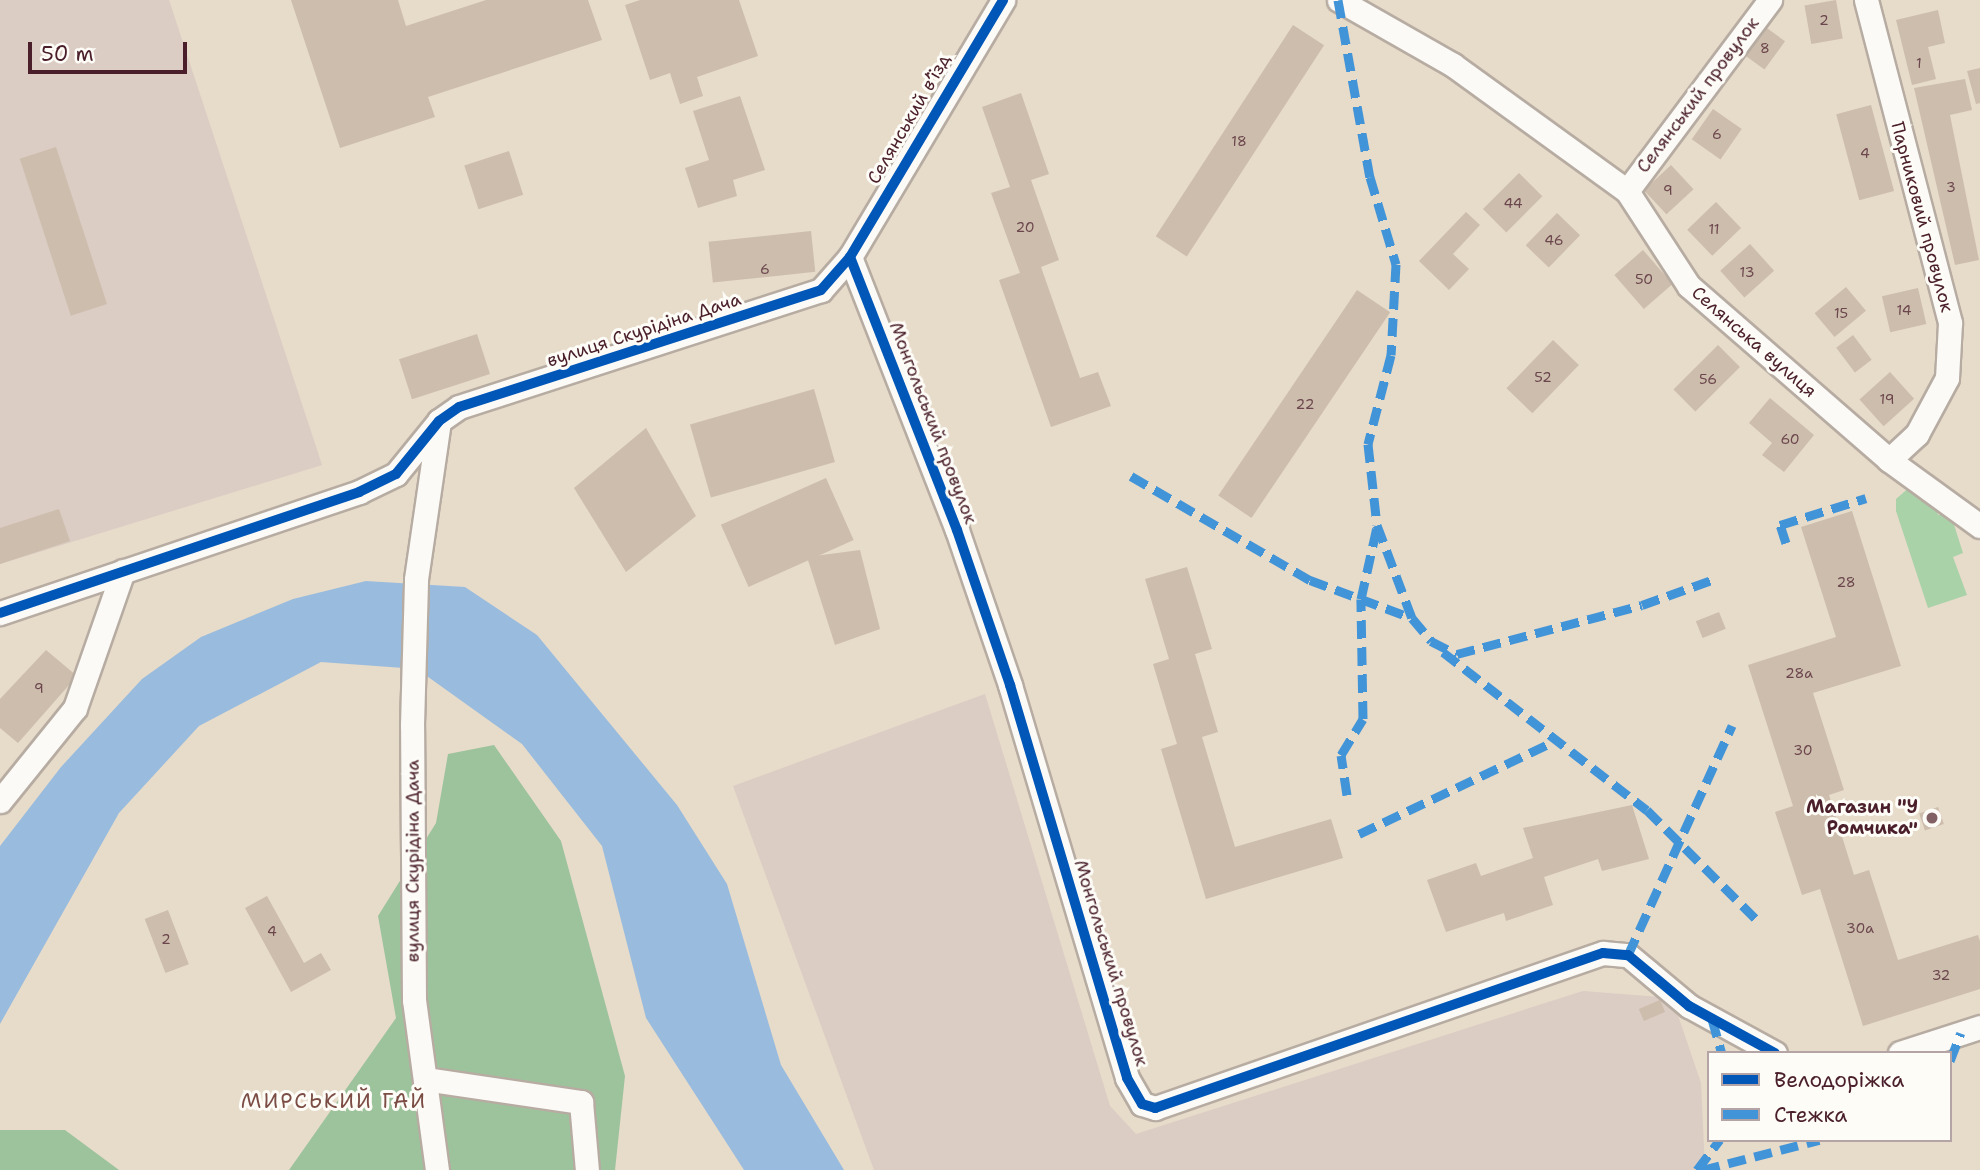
<!DOCTYPE html>
<meta charset="utf-8">
<style>
body{margin:0}
#map{position:relative;width:1980px;height:1170px;overflow:hidden;background:#e7dbca;font-family:"Shantell Sans",sans-serif}
div>[style]{position:absolute}
.industrial>*{inset:0;background:#dbccc4}
.green>*{inset:0;background:#a9d2a9}
.forest>*{inset:0;background:#9dc39d}
.water>*{inset:0;background:#99bcde}
.building>*{inset:0;background:#cdbdad;transform-origin:0 0}
.roads{filter:drop-shadow(2px 0 #b7aca2) drop-shadow(-2px 0 #b7aca2) drop-shadow(0 2px #b7aca2) drop-shadow(0 -2px #b7aca2)}
.minor>*{height:23px;margin:-11.5px;padding:0 11.5px;transform-origin:11.5px;border-radius:11.5px;background:#fbfaf7}
.quiet>*{height:9px;margin-top:-4.5px;transform-origin:0;background:repeating-linear-gradient(90deg,#4194d7 0 18px,transparent 0 27px)}
.cycleway>*{height:10px;margin:-5px;padding:0 5px;transform-origin:5px;border-radius:5px;background:#0057b8}
.dots>*{width:19px;height:19px;translate:-50% -50%;box-sizing:border-box;border:4px solid #fdfcf7;border-radius:50%}
span{translate:-50% -50%;white-space:nowrap;text-align:center;line-height:1.15;-webkit-text-stroke:6px #fdfcf7;paint-order:stroke}
.number-label{font-size:14px;color:#6b464c}
.number-label span{-webkit-text-stroke-width:0}
.street-label{font-size:18px;color:#4a1f2b}
.poi-label{font-size:18px;color:#4a1f2b;font-weight:700}
.right{translate:-100% -50%;text-align:right}
.quarter-label{font-size:21px;color:#7b4d45;letter-spacing:2px}
.legend{position:absolute;left:1707px;top:1051px;width:245px;height:91px;box-sizing:border-box;background:#fdfcf7;border:2px solid #b5a4a5;margin:0;padding:9px 12px;list-style:none;font-size:21px;color:#4a1f2b}
.legend li{display:flex;align-items:center;gap:14px;height:35px}
.legend b{width:35px;border:2px solid #b5a4a5}
.scale{position:absolute;left:28px;top:42px;width:159px;height:32px;box-sizing:border-box;border:4px solid #4a1f2b;border-top:0;padding-left:9px;font-size:21px;line-height:24px;white-space:nowrap;color:#4a1f2b;-webkit-text-stroke:5px #fdfcf7;paint-order:stroke}
</style>
<div id="map">
<div class="industrial">
<div style="clip-path:polygon(0 0,169px 0,322px 465px,0 564px)"></div>
<div style="clip-path:polygon(985px 694px,1110px 1106px,1136px 1134px,1583px 991px,1672px 998px,1701px 1083px,1705px 1170px,874px 1170px,733px 786px)"></div>
</div>
<div class="green">
<div style="clip-path:polygon(1911px 486px,1935px 503px,1938px 515px,1950px 512px,1963px 553px,1953px 557px,1967px 595px,1928px 608px,1896px 511px,1896px 499px)"></div>
</div>
<div class="forest">
<div style="clip-path:polygon(494px 745px,561px 841px,625px 1076px,615px 1170px,289px 1170px,396px 1018px,378px 916px,436px 823px,448px 754px)"></div>
<div style="clip-path:polygon(0 1130px,65px 1130px,119px 1170px,0 1170px)"></div>
</div>
<div class="water">
<div style="clip-path:polygon(366px 581px,465px 587px,537px 635px,677px 805px,727px 884px,781px 1065px,844px 1170px,744px 1170px,646px 1018px,602px 846px,522px 744px,417px 669px,321px 662px,199px 726px,119px 813px,0 1024px,0 846px,61px 767px,142px 679px,201px 637px,293px 599px)"></div>
</div>
<div class="building">
<div style="clip-path:polygon(291px 0,398px 0,406px 26px,486px 0,588px 0,602px 40px,428px 97px,435px 117px,340px 148px)"></div>
<div style="clip-path:polygon(640px 0,739px 0,758px 56px,697px 77px,703px 96px,680px 104px,670px 73px,650px 80px,625px 5px)"></div>
<div style="left:1836px;top:0;width:39px;height:32px;rotate:80deg"></div>
<div style="clip-path:polygon(1938px 10px,1945px 43px,1928px 47px,1936px 79px,1912px 85px,1896px 20px)"></div>
<div style="left:1293px;top:25px;width:37px;height:252px;rotate:33deg"></div>
<div style="left:1764px;top:26px;width:26px;height:35px;rotate:36deg"></div>
<div style="clip-path:polygon(1980px 68px,1980px 103px,1976px 104px,1967px 71px)"></div>
<div style="clip-path:polygon(1965px 79px,1972px 110px,1950px 115px,1979px 260px,1955px 265px,1914px 88px)"></div>
<div style="clip-path:polygon(1021px 93px,1049px 174px,1031px 180px,1059px 260px,1041px 267px,1080px 378px,1098px 372px,1111px 406px,1051px 427px,999px 280px,1020px 273px,991px 193px,1010px 187px,982px 107px)"></div>
<div style="clip-path:polygon(740px 96px,765px 170px,733px 180px,737px 196px,698px 208px,685px 168px,709px 160px,693px 111px)"></div>
<div style="left:1871px;top:105px;width:89px;height:36px;rotate:75deg"></div>
<div style="left:1713px;top:109px;width:35px;height:37px;rotate:35deg"></div>
<div style="left:56px;top:147px;width:165px;height:38px;rotate:72deg"></div>
<div style="left:509px;top:151px;width:46px;height:47px;rotate:72deg"></div>
<div style="left:1671px;top:165px;width:33px;height:37px;rotate:47deg"></div>
<div style="left:1519px;top:173px;width:33px;height:51px;rotate:45deg"></div>
<div style="left:1716px;top:202px;width:36px;height:40px;rotate:46deg"></div>
<div style="clip-path:polygon(1466px 212px,1480px 225px,1453px 254px,1469px 269px,1449px 290px,1419px 261px)"></div>
<div style="left:1557px;top:213px;width:32px;height:45px;rotate:44deg"></div>
<div style="left:811px;top:231px;width:41px;height:103px;rotate:84deg"></div>
<div style="left:1750px;top:244px;width:36px;height:40px;rotate:48deg"></div>
<div style="left:1643px;top:250px;width:45px;height:38px;rotate:49deg"></div>
<div style="left:1846px;top:287px;width:31px;height:41px;rotate:50deg"></div>
<div style="left:1918px;top:288px;width:37px;height:37px;rotate:77deg"></div>
<div style="left:1357px;top:290px;width:40px;height:248px;rotate:34deg"></div>
<div style="left:477px;top:334px;width:42px;height:82px;rotate:72deg"></div>
<div style="left:1853px;top:335px;width:31px;height:21px;rotate:53deg"></div>
<div style="left:1553px;top:340px;width:36px;height:67px;rotate:44deg"></div>
<div style="left:1718px;top:345px;width:31px;height:63px;rotate:45deg"></div>
<div style="left:1890px;top:372px;width:36px;height:41px;rotate:48deg"></div>
<div style="left:814px;top:389px;width:76px;height:129px;rotate:74deg"></div>
<div style="clip-path:polygon(1770px 398px,1814px 435px,1784px 472px,1762px 455px,1772px 443px,1749px 423px)"></div>
<div style="clip-path:polygon(646px 428px,696px 516px,626px 572px,574px 488px)"></div>
<div style="left:826px;top:478px;width:68px;height:115px;rotate:66deg"></div>
<div style="clip-path:polygon(59px 509px,70px 541px,0 564px,0 528px)"></div>
<div style="clip-path:polygon(1852px 511px,1901px 666px,1813px 693px,1844px 790px,1829px 795px,1854px 875px,1869px 870px,1898px 960px,1978px 935px,1980px 941px,1980px 989px,1863px 1026px,1820px 889px,1802px 895px,1775px 812px,1793px 806px,1748px 665px,1836px 637px,1801px 527px)"></div>
<div style="clip-path:polygon(860px 550px,880px 629px,835px 645px,807px 557px)"></div>
<div style="clip-path:polygon(1187px 567px,1212px 649px,1195px 654px,1218px 732px,1202px 737px,1235px 847px,1331px 819px,1343px 858px,1206px 899px,1161px 749px,1177px 744px,1153px 664px,1169px 659px,1145px 579px)"></div>
<div style="left:1719px;top:612px;width:18px;height:25px;rotate:68deg"></div>
<div style="clip-path:polygon(46px 650px,77px 676px,18px 743px,0 728px,0 699px)"></div>
<div style="clip-path:polygon(1632px 805px,1649px 859px,1602px 871px,1598px 859px,1544px 877px,1553px 905px,1506px 921px,1504px 913px,1446px 932px,1427px 880px,1476px 863px,1481px 876px,1533px 858px,1523px 828px)"></div>
<div style="left:1938px;top:807px;width:18px;height:20px;rotate:71deg"></div>
<div style="clip-path:polygon(267px 896px,304px 963px,321px 953px,331px 970px,291px 992px,245px 908px)"></div>
<div style="left:168px;top:910px;width:58px;height:25px;rotate:69deg"></div>
<div style="left:1660px;top:1000px;width:13px;height:23px;rotate:67deg"></div>
</div>
<div class="roads">
<div class="minor">
<div style="left:1339px;top:0;width:131px;rotate:29.7deg"></div>
<div style="left:1453px;top:65px;width:215px;rotate:35.9deg"></div>
<div style="left:1627px;top:191px;width:113px;rotate:56.9deg"></div>
<div style="left:1689px;top:286px;width:265px;rotate:41deg"></div>
<div style="left:1889px;top:460px;width:112px;rotate:36deg"></div>
<div style="left:1866px;top:0;width:334px;rotate:75.4deg"></div>
<div style="left:1950px;top:323px;width:55px;rotate:93.1deg"></div>
<div style="left:1947px;top:378px;width:64px;rotate:118.2deg"></div>
<div style="left:1917px;top:434px;width:38px;rotate:137deg"></div>
<div style="left:1627px;top:191px;width:239px;rotate:-53.2deg"></div>
<div style="left:850px;top:257px;width:293px;rotate:68.6deg"></div>
<div style="left:957px;top:530px;width:164px;rotate:71.1deg"></div>
<div style="left:1010px;top:685px;width:410px;rotate:73.4deg"></div>
<div style="left:1127px;top:1078px;width:30px;rotate:60deg"></div>
<div style="left:1142px;top:1104px;width:14px;rotate:17deg"></div>
<div style="left:1155px;top:1108px;width:474px;rotate:-19.1deg"></div>
<div style="left:1603px;top:953px;width:25px;rotate:5deg"></div>
<div style="left:1628px;top:955px;width:80px;rotate:39.9deg"></div>
<div style="left:1689px;top:1006px;width:98px;rotate:28.7deg"></div>
<div style="left:0;top:613px;width:379px;rotate:-18.6deg"></div>
<div style="left:359px;top:492px;width:41px;rotate:-25.9deg"></div>
<div style="left:396px;top:474px;width:68px;rotate:-50.9deg"></div>
<div style="left:439px;top:421px;width:24px;rotate:-35deg"></div>
<div style="left:459px;top:407px;width:380px;rotate:-17.9deg"></div>
<div style="left:821px;top:290px;width:44px;rotate:-48.7deg"></div>
<div style="left:850px;top:257px;width:299px;rotate:-59.2deg"></div>
<div style="left:0;top:801px;width:119px;rotate:-51.1deg"></div>
<div style="left:75px;top:708px;width:145px;rotate:-70.7deg"></div>
<div style="left:1900px;top:1053px;width:84px;rotate:-18deg"></div>
<div style="left:425px;top:1079px;width:158px;rotate:8.4deg"></div>
<div style="left:581px;top:1102px;width:68px;rotate:85deg"></div>
<div style="left:437px;top:1170px;width:172px;rotate:-97.7deg"></div>
<div style="left:414px;top:1000px;width:275px;rotate:-90.4deg"></div>
<div style="left:412px;top:725px;width:146px;rotate:-88.4deg"></div>
<div style="left:416px;top:579px;width:160px;rotate:-81.7deg"></div>
</div>
</div>
<div class="quiet">
<div style="left:1338px;top:0;width:180px;rotate:79.8deg"></div>
<div style="left:1370px;top:177px;width:91px;rotate:73.4deg"></div>
<div style="left:1396px;top:264px;width:91px;rotate:93.1deg"></div>
<div style="left:1391px;top:355px;width:92px;rotate:104.5deg"></div>
<div style="left:1368px;top:444px;width:81px;rotate:83.7deg"></div>
<div style="left:1377px;top:525px;width:99px;rotate:69.4deg"></div>
<div style="left:1131px;top:476px;width:207px;rotate:30.2deg"></div>
<div style="left:1310px;top:580px;width:109px;rotate:20.4deg"></div>
<div style="left:1412px;top:618px;width:30px;rotate:50deg"></div>
<div style="left:1431px;top:641px;width:29px;rotate:27deg"></div>
<div style="left:1457px;top:654px;width:191px;rotate:-14.8deg"></div>
<div style="left:1642px;top:605px;width:80px;rotate:-19.8deg"></div>
<div style="left:1786px;top:543px;width:19px;rotate:-108deg"></div>
<div style="left:1780px;top:525px;width:90px;rotate:-17.4deg"></div>
<div style="left:1443px;top:652px;width:258px;rotate:37.8deg"></div>
<div style="left:1647px;top:810px;width:161px;rotate:45deg"></div>
<div style="left:1347px;top:795px;width:40px;rotate:-98.5deg"></div>
<div style="left:1341px;top:755px;width:42px;rotate:-58.6deg"></div>
<div style="left:1363px;top:719px;width:120px;rotate:-91deg"></div>
<div style="left:1361px;top:599px;width:74px;rotate:-77.5deg"></div>
<div style="left:1359px;top:834px;width:215px;rotate:-25.4deg"></div>
<div style="left:1628px;top:955px;width:252px;rotate:-65.6deg"></div>
<div style="left:1712px;top:1019px;width:35px;rotate:74deg"></div>
<div style="left:1950px;top:1061px;width:30px;rotate:-69deg"></div>
<div style="left:1697px;top:1170px;width:38px;rotate:-53deg"></div>
<div style="left:1702px;top:1170px;width:121px;rotate:-14.4deg"></div>
</div>
<div class="cycleway">
<div style="left:850px;top:257px;width:293px;rotate:68.6deg"></div>
<div style="left:957px;top:530px;width:164px;rotate:71.1deg"></div>
<div style="left:1010px;top:685px;width:410px;rotate:73.4deg"></div>
<div style="left:1127px;top:1078px;width:30px;rotate:60deg"></div>
<div style="left:1142px;top:1104px;width:14px;rotate:17deg"></div>
<div style="left:1155px;top:1108px;width:474px;rotate:-19.1deg"></div>
<div style="left:1603px;top:953px;width:25px;rotate:5deg"></div>
<div style="left:1628px;top:955px;width:80px;rotate:39.9deg"></div>
<div style="left:1689px;top:1006px;width:98px;rotate:28.7deg"></div>
<div style="left:0;top:613px;width:379px;rotate:-18.6deg"></div>
<div style="left:359px;top:492px;width:41px;rotate:-25.9deg"></div>
<div style="left:396px;top:474px;width:68px;rotate:-50.9deg"></div>
<div style="left:439px;top:421px;width:24px;rotate:-35deg"></div>
<div style="left:459px;top:407px;width:380px;rotate:-17.9deg"></div>
<div style="left:821px;top:290px;width:44px;rotate:-48.7deg"></div>
<div style="left:850px;top:257px;width:299px;rotate:-59.2deg"></div>
</div>
<div class="dots">
<div style="left:1932px;top:818px;background:#816163"></div>
</div>
<div class="number-label">
<span style="left:1824px;top:20px">2</span>
<span style="left:1765px;top:48px">8</span>
<span style="left:1919px;top:63px">1</span>
<span style="left:1717px;top:134px">6</span>
<span style="left:1239px;top:141px">18</span>
<span style="left:1865px;top:153px">4</span>
<span style="left:1951px;top:187px">3</span>
<span style="left:1668px;top:190px">9</span>
<span style="left:1513px;top:203px">44</span>
<span style="left:1025px;top:227px">20</span>
<span style="left:1714px;top:229px">11</span>
<span style="left:1554px;top:240px">46</span>
<span style="left:765px;top:269px">6</span>
<span style="left:1747px;top:272px">13</span>
<span style="left:1644px;top:279px">50</span>
<span style="left:1904px;top:310px">14</span>
<span style="left:1841px;top:313px">15</span>
<span style="left:1543px;top:377px">52</span>
<span style="left:1708px;top:379px">56</span>
<span style="left:1887px;top:399px">19</span>
<span style="left:1305px;top:404px">22</span>
<span style="left:1790px;top:439px">60</span>
<span style="left:1846px;top:582px">28</span>
<span style="left:1799px;top:673px">28а</span>
<span style="left:39px;top:688px">9</span>
<span style="left:1803px;top:750px">30</span>
<span style="left:1860px;top:928px">30а</span>
<span style="left:272px;top:931px">4</span>
<span style="left:166px;top:939px">2</span>
<span style="left:1941px;top:975px">32</span>
</div>
<div class="street-label">
<span style="left:1698px;top:95px;rotate:-53deg">Селянський провулок</span>
<span style="left:909px;top:119px;rotate:-60deg">Селянський вʼїзд</span>
<span style="left:1922px;top:217px;rotate:75deg">Парниковий провулок</span>
<span style="left:644px;top:330px;rotate:-18deg">вулиця Скурідіна Дача</span>
<span style="left:1754px;top:342px;rotate:41deg">Селянська вулиця</span>
<span style="left:933px;top:423px;rotate:69deg">Монгольський провулок</span>
<span style="left:413px;top:861px;rotate:-90deg">вулиця Скурідіна Дача</span>
<span style="left:1111px;top:963px;rotate:73deg">Монгольський провулок</span>
</div>
<div class="poi-label">
<span class="right" style="left:1918px;top:818px">Магазин "У<br>Ромчика"</span>
</div>
<div class="quarter-label">
<span style="left:334px;top:1101px">МИРСЬКИЙ ГАЙ</span>
</div>
<ul class="legend">
<li><b style="height:9px;background:#0057b8"></b>Велодоріжка</li>
<li><b style="height:9px;background:#4194d7"></b>Стежка</li>
</ul>
<div class="scale">50 m</div>
</div>
